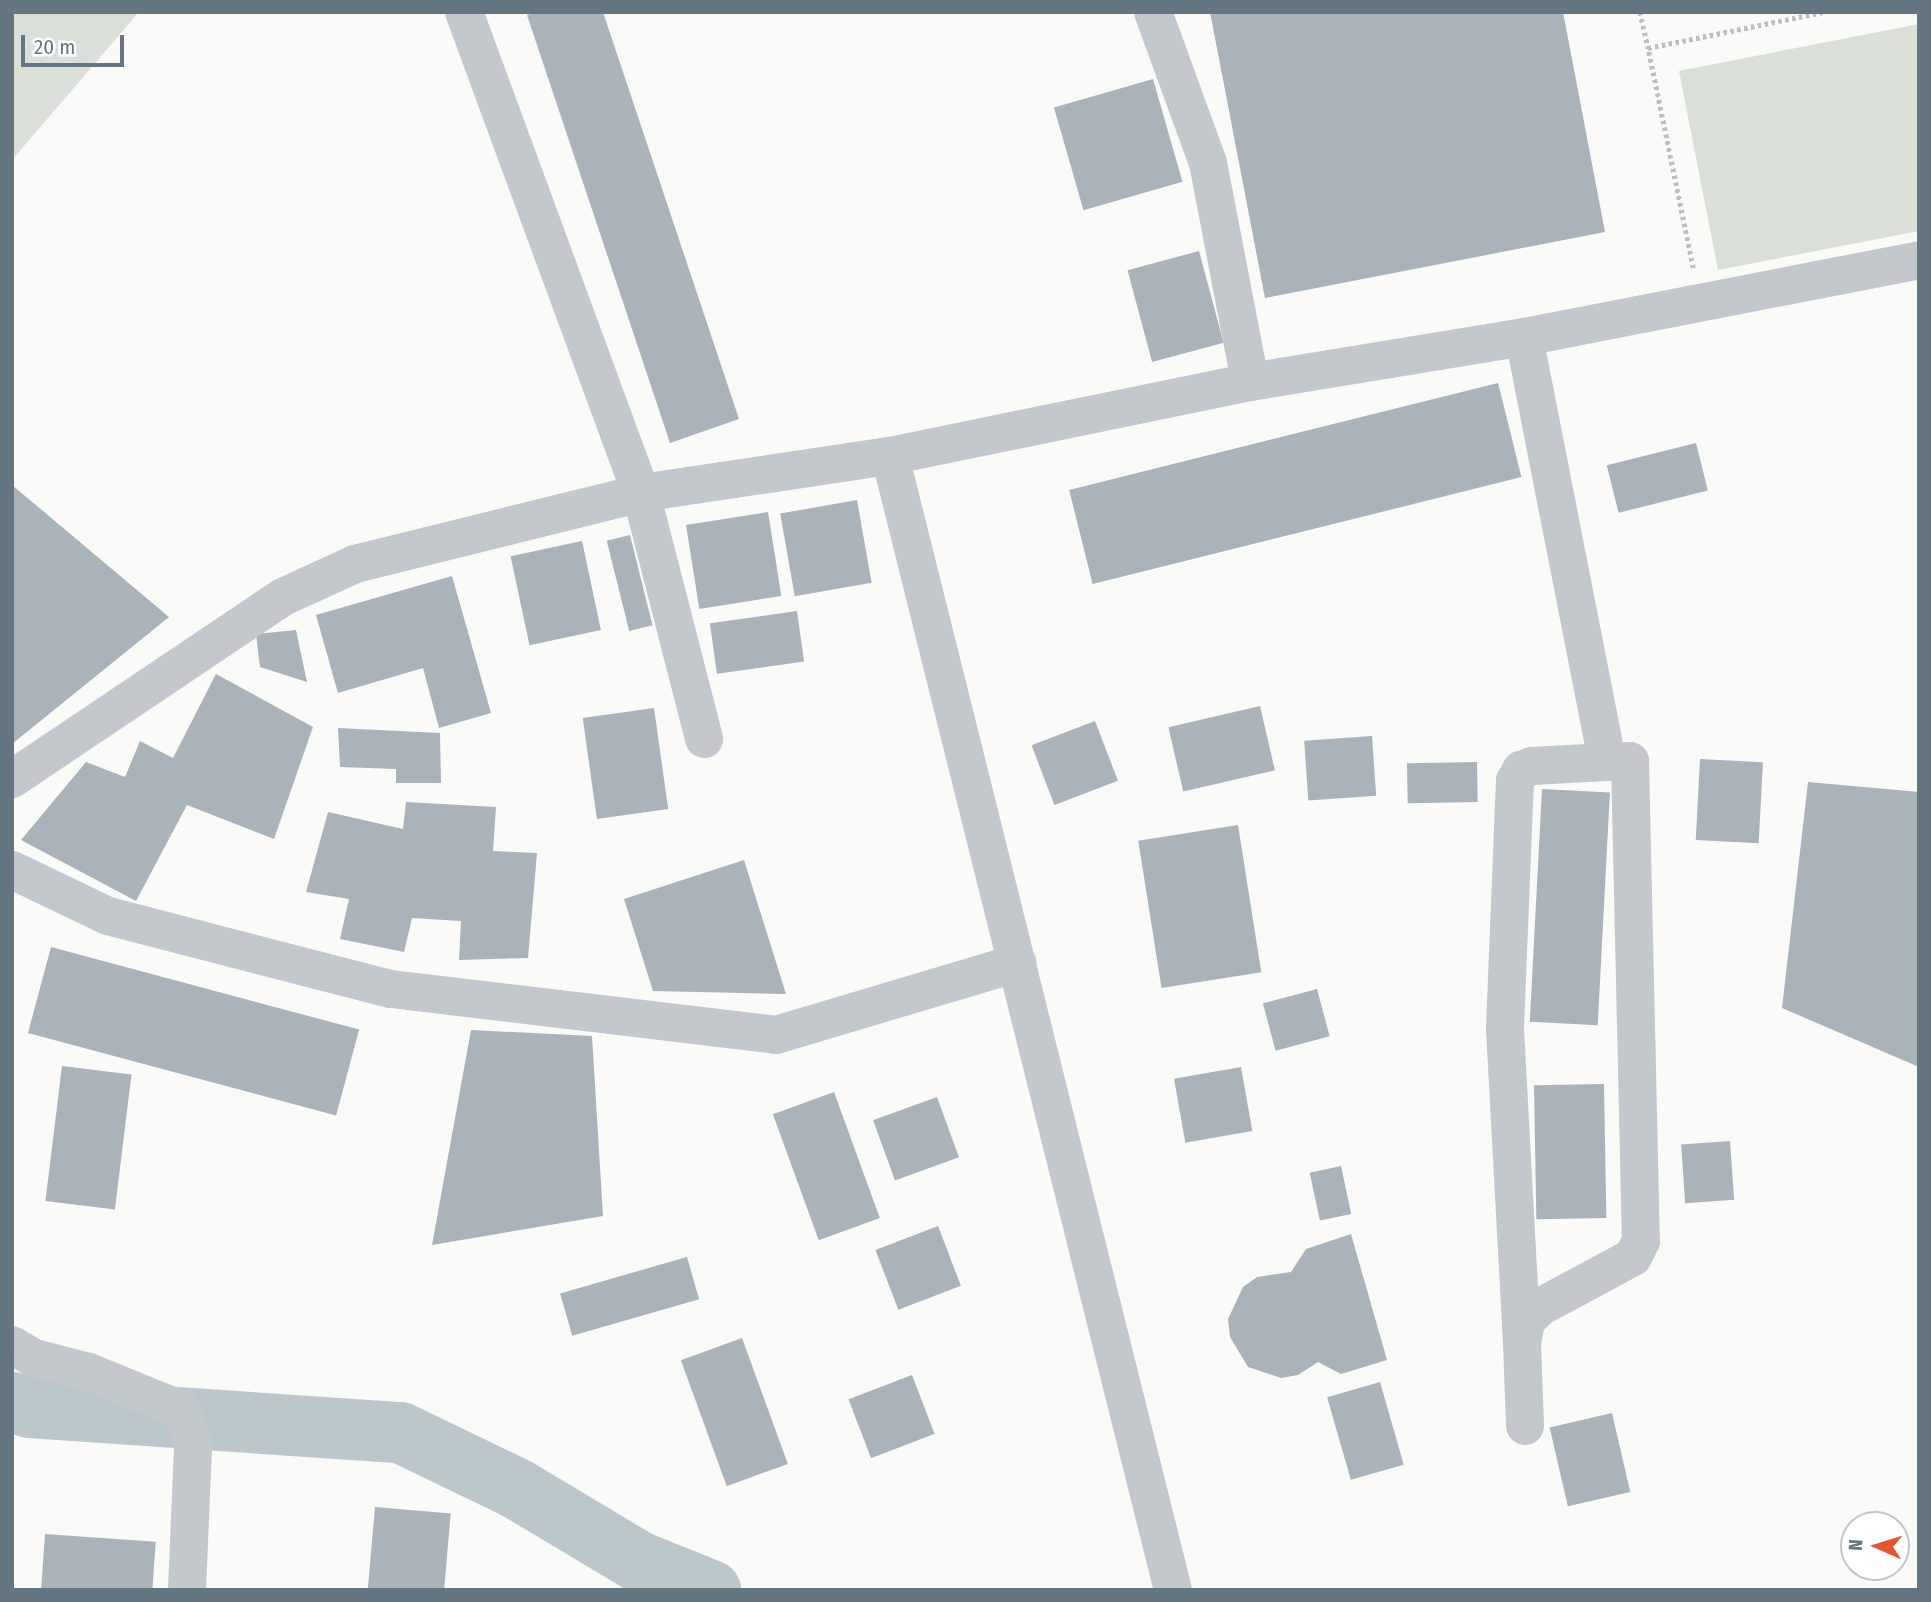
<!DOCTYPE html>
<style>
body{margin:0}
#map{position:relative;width:1931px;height:1602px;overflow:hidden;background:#fafaf8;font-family:"Fira Sans Condensed",sans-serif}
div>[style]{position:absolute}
.green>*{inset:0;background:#dadfd7}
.river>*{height:61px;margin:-30.5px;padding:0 30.5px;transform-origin:30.5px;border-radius:30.5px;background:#bbc7cb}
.building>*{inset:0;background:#aab3b9;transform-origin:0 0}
.path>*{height:4.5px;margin-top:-2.25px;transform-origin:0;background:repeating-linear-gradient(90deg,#bbbfc2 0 3.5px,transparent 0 7px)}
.minor>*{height:38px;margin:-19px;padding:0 19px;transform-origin:19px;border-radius:19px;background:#c3c8cc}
span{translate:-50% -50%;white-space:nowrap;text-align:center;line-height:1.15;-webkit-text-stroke:7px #fff;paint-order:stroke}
.frame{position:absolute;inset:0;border:14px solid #657683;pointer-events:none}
.north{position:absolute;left:1840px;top:1511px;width:70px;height:70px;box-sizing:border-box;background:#fff;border:2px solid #c1c8cd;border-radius:50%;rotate:273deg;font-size:19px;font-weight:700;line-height:28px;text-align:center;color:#657683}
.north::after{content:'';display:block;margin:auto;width:24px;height:32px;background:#e4572e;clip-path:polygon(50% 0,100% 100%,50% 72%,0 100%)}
.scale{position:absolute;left:21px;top:35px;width:103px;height:32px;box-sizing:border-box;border:4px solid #657683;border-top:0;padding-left:9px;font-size:21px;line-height:24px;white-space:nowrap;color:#657683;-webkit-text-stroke:5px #fff;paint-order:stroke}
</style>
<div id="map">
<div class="green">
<div style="clip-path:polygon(12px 12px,139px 12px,12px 160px)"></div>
<div style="clip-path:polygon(1919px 24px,1919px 231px,1718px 270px,1679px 71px)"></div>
</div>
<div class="river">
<div style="left:12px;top:1402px;width:18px;rotate:16deg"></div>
<div style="left:29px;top:1407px;width:372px;rotate:3.9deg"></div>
<div style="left:400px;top:1432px;width:129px;rotate:25.8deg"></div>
<div style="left:516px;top:1488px;width:142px;rotate:30.9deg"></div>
<div style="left:638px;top:1561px;width:78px;rotate:21.9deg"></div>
</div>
<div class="building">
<div style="clip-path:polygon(535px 12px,603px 12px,739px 419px,670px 443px,527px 15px)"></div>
<div style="clip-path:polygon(1210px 12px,1563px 12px,1605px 232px,1265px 298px)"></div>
<div style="left:1153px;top:79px;width:107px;height:103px;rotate:74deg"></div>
<div style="left:1199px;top:251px;width:95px;height:74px;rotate:75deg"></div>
<div style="left:1498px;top:383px;width:97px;height:442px;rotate:76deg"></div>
<div style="left:1696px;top:443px;width:49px;height:92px;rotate:76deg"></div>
<div style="clip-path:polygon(12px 485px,169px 617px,12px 744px)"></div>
<div style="left:857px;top:500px;width:84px;height:78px;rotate:80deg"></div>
<div style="left:768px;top:512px;width:85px;height:83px;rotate:81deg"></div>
<div style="left:630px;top:535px;width:93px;height:24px;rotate:76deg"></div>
<div style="left:582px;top:541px;width:91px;height:73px;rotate:78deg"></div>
<div style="clip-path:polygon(452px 576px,491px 713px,439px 728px,423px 668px,338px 693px,316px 615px)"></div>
<div style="left:797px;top:611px;width:51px;height:88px;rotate:82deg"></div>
<div style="clip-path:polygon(296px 630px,307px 682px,260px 667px,256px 634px)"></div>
<div style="clip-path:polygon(216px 674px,313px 727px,274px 839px,187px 805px,136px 901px,21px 840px,86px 762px,125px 777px,140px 741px,173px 758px)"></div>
<div style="left:1260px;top:706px;width:66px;height:94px;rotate:77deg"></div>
<div style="left:654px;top:708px;width:102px;height:72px;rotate:82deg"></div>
<div style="left:1095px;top:721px;width:64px;height:68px;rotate:69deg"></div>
<div style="clip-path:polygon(338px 728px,440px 733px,441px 783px,396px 783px,396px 769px,340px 767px)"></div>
<div style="left:1372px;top:736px;width:60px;height:68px;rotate:86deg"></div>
<div style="left:1700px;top:759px;width:63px;height:81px;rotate:3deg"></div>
<div style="left:1477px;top:762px;width:40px;height:70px;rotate:89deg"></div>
<div style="clip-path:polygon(1808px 782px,1919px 792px,1919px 1067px,1782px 1008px)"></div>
<div style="left:1542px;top:789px;width:68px;height:233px;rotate:3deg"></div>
<div style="clip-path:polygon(406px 802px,496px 807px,493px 851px,537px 853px,528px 958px,459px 960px,461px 921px,412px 918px,404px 952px,340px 939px,349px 899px,306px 892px,328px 812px,403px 829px)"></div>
<div style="left:1238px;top:825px;width:149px;height:101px;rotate:81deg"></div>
<div style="clip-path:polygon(744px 860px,786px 994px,653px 991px,624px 899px)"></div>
<div style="left:51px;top:947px;width:319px;height:89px;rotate:15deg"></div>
<div style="left:1317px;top:989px;width:49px;height:56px;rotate:75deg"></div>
<div style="clip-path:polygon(471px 1030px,592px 1036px,603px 1216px,432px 1245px)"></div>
<div style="left:62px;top:1066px;width:70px;height:136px;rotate:7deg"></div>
<div style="left:1241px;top:1067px;width:65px;height:68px;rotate:80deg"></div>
<div style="left:1604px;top:1084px;width:134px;height:70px;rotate:89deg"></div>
<div style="left:834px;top:1092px;width:134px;height:65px;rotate:70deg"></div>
<div style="left:937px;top:1097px;width:64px;height:68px;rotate:70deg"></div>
<div style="left:1730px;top:1141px;width:59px;height:49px;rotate:86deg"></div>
<div style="left:1341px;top:1166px;width:49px;height:32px;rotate:78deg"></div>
<div style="left:938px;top:1226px;width:64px;height:67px;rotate:69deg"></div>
<div style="clip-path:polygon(1351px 1234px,1387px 1360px,1341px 1374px,1318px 1362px,1298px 1375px,1281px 1378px,1248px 1367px,1230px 1337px,1228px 1319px,1243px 1287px,1257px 1277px,1291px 1272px,1306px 1249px)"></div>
<div style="left:687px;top:1257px;width:44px;height:132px;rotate:74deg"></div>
<div style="left:742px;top:1338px;width:134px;height:65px;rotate:70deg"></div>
<div style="left:912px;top:1375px;width:63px;height:68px;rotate:69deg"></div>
<div style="left:1380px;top:1382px;width:86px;height:55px;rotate:74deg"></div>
<div style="left:1612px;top:1413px;width:81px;height:64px;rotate:77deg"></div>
<div style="left:375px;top:1507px;width:76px;height:83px;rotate:5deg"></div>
<div style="left:45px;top:1534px;width:111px;height:56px;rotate:4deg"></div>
</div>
<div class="path">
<div style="left:1640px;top:12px;width:37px;rotate:77deg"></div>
<div style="left:1693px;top:268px;width:225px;rotate:-101.6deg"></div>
<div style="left:1648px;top:48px;width:179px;rotate:-11.6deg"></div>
</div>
<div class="minor">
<div style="left:464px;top:12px;width:513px;rotate:69.8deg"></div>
<div style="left:641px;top:493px;width:254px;rotate:75.6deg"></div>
<div style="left:1153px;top:12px;width:161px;rotate:70deg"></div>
<div style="left:1208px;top:163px;width:223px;rotate:79.1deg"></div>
<div style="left:1524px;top:337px;width:433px;rotate:78.9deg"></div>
<div style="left:1607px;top:762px;width:23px;rotate:-2deg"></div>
<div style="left:1630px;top:761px;width:480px;rotate:88.7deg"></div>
<div style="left:1641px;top:1241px;width:18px;rotate:117deg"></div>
<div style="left:1633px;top:1257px;width:106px;rotate:151.7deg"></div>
<div style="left:1540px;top:1307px;width:20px;rotate:135deg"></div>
<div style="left:1526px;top:1321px;width:22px;rotate:100deg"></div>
<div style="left:1522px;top:1343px;width:83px;rotate:87.9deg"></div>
<div style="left:890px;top:456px;width:1169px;rotate:75.99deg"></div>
<div style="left:12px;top:779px;width:326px;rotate:-33.9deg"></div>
<div style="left:283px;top:597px;width:79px;rotate:-24.6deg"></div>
<div style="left:355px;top:564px;width:295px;rotate:-13.9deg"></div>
<div style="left:641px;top:493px;width:252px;rotate:-8.5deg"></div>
<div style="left:890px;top:456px;width:368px;rotate:-11.6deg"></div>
<div style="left:1250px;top:382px;width:278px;rotate:-9.3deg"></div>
<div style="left:1524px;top:337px;width:402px;rotate:-11deg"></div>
<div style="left:12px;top:870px;width:106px;rotate:25.6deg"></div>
<div style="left:108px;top:916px;width:292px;rotate:14.5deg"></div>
<div style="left:391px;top:989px;width:388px;rotate:6.8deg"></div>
<div style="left:776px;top:1035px;width:252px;rotate:-16.6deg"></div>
<div style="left:1522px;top:1343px;width:315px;rotate:-93.1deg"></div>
<div style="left:1505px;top:1028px;width:247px;rotate:-87.7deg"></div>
<div style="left:1515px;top:781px;width:13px;rotate:-61deg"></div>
<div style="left:1521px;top:770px;width:12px;rotate:-20deg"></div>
<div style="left:1532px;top:766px;width:75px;rotate:-3.1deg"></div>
<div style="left:12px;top:1345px;width:26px;rotate:31deg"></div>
<div style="left:34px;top:1358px;width:57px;rotate:14.3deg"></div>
<div style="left:89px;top:1372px;width:100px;rotate:22.2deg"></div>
<div style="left:182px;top:1410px;width:39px;rotate:73deg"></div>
<div style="left:193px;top:1447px;width:143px;rotate:92.4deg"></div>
</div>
<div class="frame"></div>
<div class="north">N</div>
<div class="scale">20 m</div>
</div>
